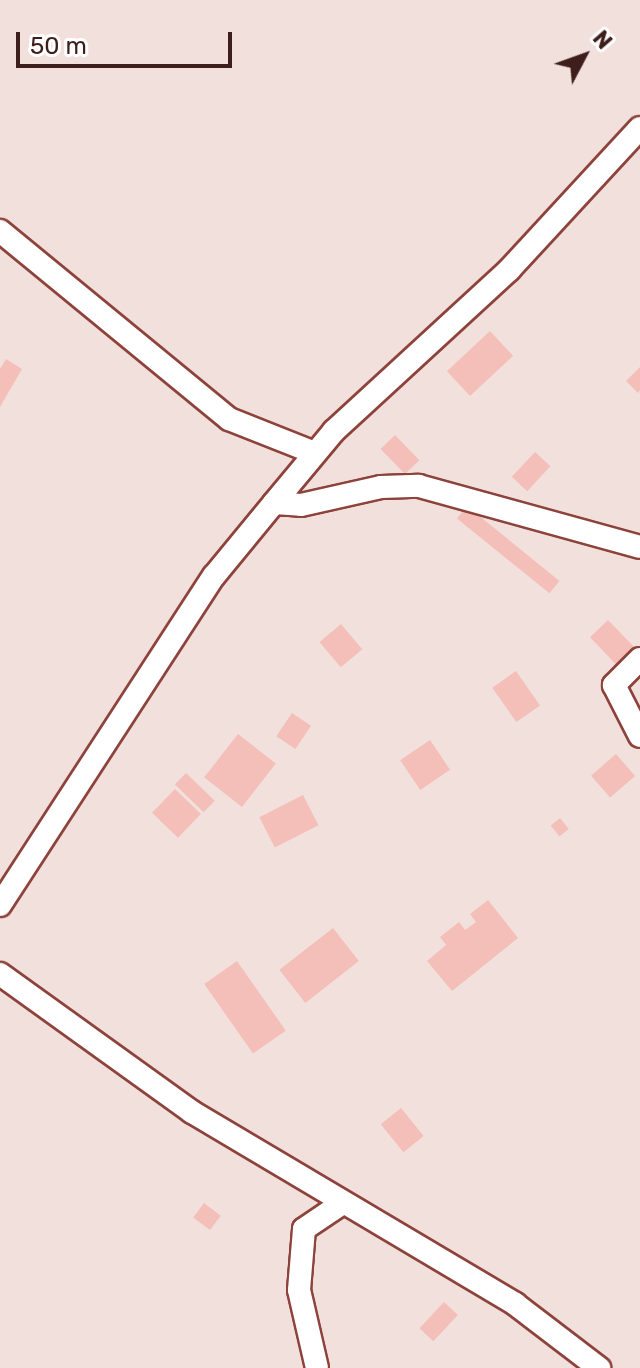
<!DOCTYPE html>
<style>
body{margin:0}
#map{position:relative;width:640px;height:1368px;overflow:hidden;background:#f2e0dd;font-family:Rubik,sans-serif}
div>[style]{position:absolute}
.building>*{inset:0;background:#f4bfb8;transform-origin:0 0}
.roads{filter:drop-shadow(2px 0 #8d433b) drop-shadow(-2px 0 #8d433b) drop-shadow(0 2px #8d433b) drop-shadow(0 -2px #8d433b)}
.street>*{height:22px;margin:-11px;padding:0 11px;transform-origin:11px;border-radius:11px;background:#fff}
span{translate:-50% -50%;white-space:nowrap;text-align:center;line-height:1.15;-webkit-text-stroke:8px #fff;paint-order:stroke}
.north{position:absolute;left:544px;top:16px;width:80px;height:80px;-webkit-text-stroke:6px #fff;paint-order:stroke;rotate:49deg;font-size:22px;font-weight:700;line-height:32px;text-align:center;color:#3e1e1a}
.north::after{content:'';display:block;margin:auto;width:28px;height:36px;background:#3e1e1a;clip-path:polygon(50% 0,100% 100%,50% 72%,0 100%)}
.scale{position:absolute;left:16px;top:32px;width:216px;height:36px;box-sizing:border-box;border:4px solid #3e1e1a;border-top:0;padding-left:10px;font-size:24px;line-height:28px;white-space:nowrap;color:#3e1e1a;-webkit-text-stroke:6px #fff;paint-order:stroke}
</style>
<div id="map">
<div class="building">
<div style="left:490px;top:331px;width:34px;height:59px;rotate:47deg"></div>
<div style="clip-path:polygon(6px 359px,22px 369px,0 407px,0 369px)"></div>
<div style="clip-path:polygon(640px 367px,640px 390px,638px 393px,626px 381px)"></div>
<div style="left:395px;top:435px;width:35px;height:20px;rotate:46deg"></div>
<div style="left:535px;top:452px;width:21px;height:34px;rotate:43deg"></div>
<div style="left:467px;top:506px;width:119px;height:16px;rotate:39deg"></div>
<div style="left:608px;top:620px;width:39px;height:25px;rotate:46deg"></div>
<div style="left:341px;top:624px;width:33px;height:28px;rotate:50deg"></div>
<div style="left:516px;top:671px;width:42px;height:29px;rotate:55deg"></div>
<div style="left:292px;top:713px;width:23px;height:28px;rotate:34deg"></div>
<div style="left:238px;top:734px;width:48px;height:55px;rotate:38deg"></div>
<div style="left:430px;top:740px;width:36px;height:36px;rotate:56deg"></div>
<div style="left:616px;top:754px;width:29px;height:33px;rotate:49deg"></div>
<div style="left:186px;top:773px;width:40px;height:16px;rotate:44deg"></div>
<div style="left:175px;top:789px;width:36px;height:33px;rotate:44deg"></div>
<div style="left:303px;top:795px;width:34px;height:49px;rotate:63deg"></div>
<div style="left:560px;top:818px;width:14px;height:12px;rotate:51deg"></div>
<div style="clip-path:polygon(488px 900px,518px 938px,452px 991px,427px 961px,446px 945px,440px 937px,459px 922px,465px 930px,476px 922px,470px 914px)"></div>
<div style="left:333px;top:928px;width:42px;height:68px;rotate:52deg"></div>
<div style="left:237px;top:961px;width:85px;height:40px;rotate:55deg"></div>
<div style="left:401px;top:1108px;width:36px;height:26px;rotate:51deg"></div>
<div style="left:204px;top:1203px;width:21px;height:18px;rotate:37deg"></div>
<div style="left:444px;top:1302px;width:19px;height:36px;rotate:43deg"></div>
</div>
<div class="roads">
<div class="street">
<div style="left:0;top:231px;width:296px;rotate:39.4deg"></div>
<div style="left:229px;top:419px;width:92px;rotate:21.6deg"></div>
<div style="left:274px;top:503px;width:94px;rotate:-50.2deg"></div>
<div style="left:334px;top:431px;width:238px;rotate:-42.6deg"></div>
<div style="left:509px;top:270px;width:193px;rotate:-47.3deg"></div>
<div style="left:640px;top:659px;width:37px;rotate:135deg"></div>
<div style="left:614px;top:685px;width:57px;rotate:63deg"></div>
<div style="left:0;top:905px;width:392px;rotate:-57deg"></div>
<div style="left:214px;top:576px;width:94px;rotate:-50.6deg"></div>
<div style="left:274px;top:503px;width:27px;rotate:4deg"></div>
<div style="left:301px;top:505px;width:82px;rotate:-12.7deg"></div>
<div style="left:381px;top:487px;width:38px;rotate:-2deg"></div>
<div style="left:419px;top:486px;width:229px;rotate:15.4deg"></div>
<div style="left:0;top:974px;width:236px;rotate:35.7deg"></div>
<div style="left:192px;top:1112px;width:376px;rotate:30.7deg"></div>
<div style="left:515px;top:1304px;width:106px;rotate:37.3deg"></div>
<div style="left:317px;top:1368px;width:80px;rotate:-103deg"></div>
<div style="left:299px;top:1290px;width:61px;rotate:-85.3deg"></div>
<div style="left:304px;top:1229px;width:45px;rotate:-34deg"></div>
</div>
</div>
<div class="north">N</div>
<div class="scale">50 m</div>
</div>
